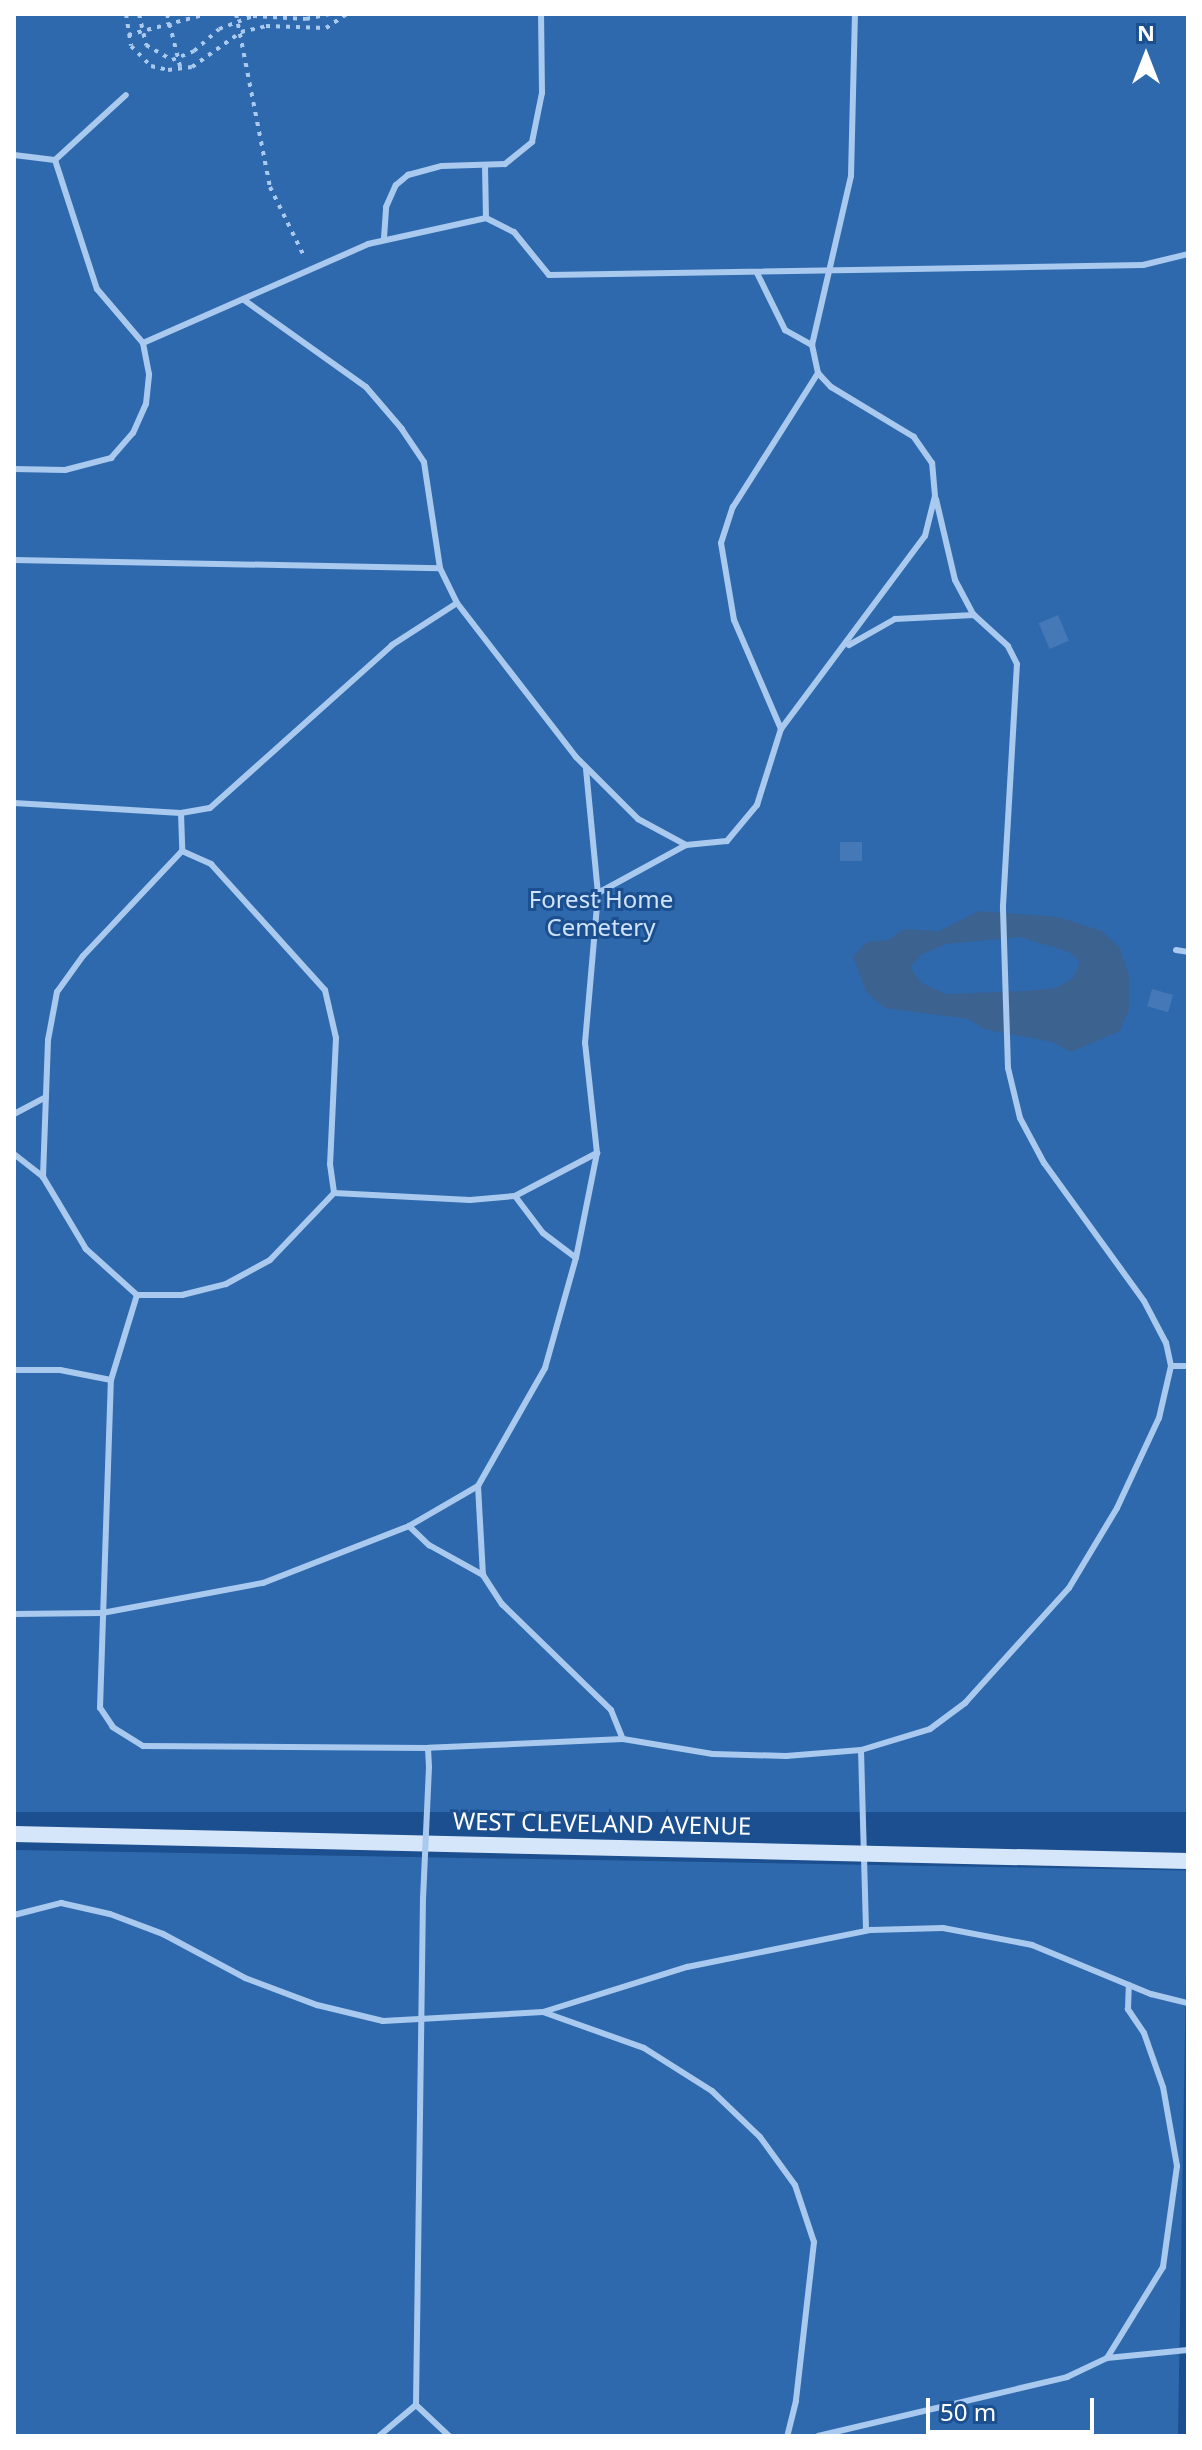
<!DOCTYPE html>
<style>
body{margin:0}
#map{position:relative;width:1202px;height:2450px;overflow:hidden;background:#1b4f8f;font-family:"Noto Sans",sans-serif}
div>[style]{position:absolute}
.green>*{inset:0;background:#2e69ad;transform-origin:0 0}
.water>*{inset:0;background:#3c6290}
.building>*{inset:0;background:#4478b7;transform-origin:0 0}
.path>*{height:4px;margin-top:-2px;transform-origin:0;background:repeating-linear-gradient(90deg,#a9c9ee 0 4px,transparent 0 10px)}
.lane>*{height:6px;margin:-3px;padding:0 3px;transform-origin:3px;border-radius:3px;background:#a9c9ee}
.secondary>*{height:16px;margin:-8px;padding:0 8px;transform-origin:8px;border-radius:8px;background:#d6e6fa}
.lane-bridge>*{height:6px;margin:-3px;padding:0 3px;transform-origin:3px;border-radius:3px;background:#a9c9ee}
span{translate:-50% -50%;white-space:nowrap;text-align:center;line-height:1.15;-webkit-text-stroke:6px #1b4f8f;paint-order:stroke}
.park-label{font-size:24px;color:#cfe3fa}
.street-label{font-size:24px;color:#fff}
.frame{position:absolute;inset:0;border:16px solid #fff;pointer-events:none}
.north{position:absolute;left:1106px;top:16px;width:80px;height:80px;-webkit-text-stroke:6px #1b4f8f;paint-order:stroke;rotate:0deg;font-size:22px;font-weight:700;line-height:32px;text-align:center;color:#fff}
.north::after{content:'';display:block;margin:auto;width:28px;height:36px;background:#fff;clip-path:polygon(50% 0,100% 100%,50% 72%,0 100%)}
.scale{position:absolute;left:926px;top:2398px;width:168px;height:36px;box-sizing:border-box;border:4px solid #fff;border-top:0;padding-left:10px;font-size:24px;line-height:28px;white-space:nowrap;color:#fff;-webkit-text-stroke:6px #1b4f8f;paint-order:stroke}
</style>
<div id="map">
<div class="green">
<div style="left:14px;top:14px;width:1174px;height:1798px"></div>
<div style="left:14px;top:1850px;width:1174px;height:586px;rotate:1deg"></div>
</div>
<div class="water">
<div style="clip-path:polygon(evenodd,979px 911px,1058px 917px,1102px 931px,1120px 948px,1129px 976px,1129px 1010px,1120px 1031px,1071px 1052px,1052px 1042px,984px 1029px,968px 1019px,885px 1008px,866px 992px,853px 956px,867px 942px,888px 940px,903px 929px,939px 931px,979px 911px,1020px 937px,1069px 952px,1080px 962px,1073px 978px,1056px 988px,1025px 991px,945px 994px,922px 983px,910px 968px,921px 955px,946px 944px,1020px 937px)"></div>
</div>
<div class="building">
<div style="left:1058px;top:615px;width:28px;height:21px;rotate:67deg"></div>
<div style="left:840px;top:842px;width:22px;height:19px"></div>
<div style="left:1152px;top:989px;width:22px;height:18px;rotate:16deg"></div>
</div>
<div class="path">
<div style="left:126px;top:14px;width:32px;rotate:81deg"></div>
<div style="left:131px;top:46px;width:28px;rotate:45deg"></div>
<div style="left:151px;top:66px;width:17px;rotate:13deg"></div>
<div style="left:168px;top:70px;width:24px;rotate:-7deg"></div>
<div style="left:192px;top:67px;width:60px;rotate:-35.5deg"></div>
<div style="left:241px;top:32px;width:26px;rotate:-13deg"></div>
<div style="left:266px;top:26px;width:60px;rotate:1.9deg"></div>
<div style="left:326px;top:28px;width:25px;rotate:-34deg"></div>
<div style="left:139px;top:14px;width:32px;rotate:77deg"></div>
<div style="left:146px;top:45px;width:30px;rotate:30deg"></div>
<div style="left:172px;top:60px;width:24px;rotate:-22deg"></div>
<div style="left:194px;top:51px;width:33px;rotate:-41deg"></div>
<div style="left:219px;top:29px;width:36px;rotate:-21deg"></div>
<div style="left:253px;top:16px;width:53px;rotate:3.2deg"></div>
<div style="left:306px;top:19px;width:24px;rotate:-12deg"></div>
<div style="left:167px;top:14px;width:58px;rotate:76deg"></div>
<div style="left:236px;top:14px;width:176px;rotate:78.9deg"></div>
<div style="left:270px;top:187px;width:77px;rotate:63.8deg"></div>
<div style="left:128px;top:35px;width:82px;rotate:-14.9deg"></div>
</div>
<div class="lane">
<div style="left:14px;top:155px;width:41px;rotate:7deg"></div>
<div style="left:55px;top:160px;width:136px;rotate:72deg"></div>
<div style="left:97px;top:289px;width:71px;rotate:49.6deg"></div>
<div style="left:143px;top:343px;width:246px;rotate:-23.7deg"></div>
<div style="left:368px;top:244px;width:121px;rotate:-12.4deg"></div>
<div style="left:486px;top:218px;width:31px;rotate:27deg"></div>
<div style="left:514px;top:232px;width:55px;rotate:50.9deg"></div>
<div style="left:549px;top:275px;width:594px;rotate:-0.96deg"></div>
<div style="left:1143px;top:265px;width:46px;rotate:-13.7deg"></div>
<div style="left:55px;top:160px;width:96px;rotate:-42.5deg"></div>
<div style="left:485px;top:166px;width:52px;rotate:88.9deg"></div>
<div style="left:384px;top:238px;width:31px;rotate:-86deg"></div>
<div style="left:386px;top:207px;width:24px;rotate:-66deg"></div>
<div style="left:396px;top:185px;width:16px;rotate:-40deg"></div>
<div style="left:408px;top:175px;width:35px;rotate:-15deg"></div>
<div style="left:442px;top:166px;width:63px;rotate:-1.8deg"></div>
<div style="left:505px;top:164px;width:35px;rotate:-39deg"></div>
<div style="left:532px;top:142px;width:50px;rotate:-78.5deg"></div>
<div style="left:542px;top:93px;width:79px;rotate:-90.7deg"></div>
<div style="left:757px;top:273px;width:64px;rotate:63.8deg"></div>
<div style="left:785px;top:330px;width:31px;rotate:29deg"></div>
<div style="left:14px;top:469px;width:51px;rotate:1.1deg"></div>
<div style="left:65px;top:470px;width:48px;rotate:-14.6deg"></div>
<div style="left:111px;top:458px;width:33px;rotate:-49deg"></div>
<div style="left:133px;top:433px;width:32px;rotate:-66deg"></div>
<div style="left:146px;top:404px;width:30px;rotate:-84deg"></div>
<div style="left:149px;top:374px;width:32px;rotate:-101deg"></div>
<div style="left:936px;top:499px;width:83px;rotate:76.8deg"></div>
<div style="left:955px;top:580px;width:40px;rotate:62deg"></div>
<div style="left:14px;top:560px;width:426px;rotate:1.1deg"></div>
<div style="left:457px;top:603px;width:195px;rotate:52.3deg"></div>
<div style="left:576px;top:757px;width:88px;rotate:45deg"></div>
<div style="left:638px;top:819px;width:55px;rotate:28.4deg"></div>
<div style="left:686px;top:845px;width:41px;rotate:-5.6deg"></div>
<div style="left:727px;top:841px;width:47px;rotate:-50.2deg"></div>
<div style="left:757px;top:805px;width:80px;rotate:-72.5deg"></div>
<div style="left:781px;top:729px;width:119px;rotate:-113.3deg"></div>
<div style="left:734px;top:620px;width:78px;rotate:-99.6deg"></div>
<div style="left:721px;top:543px;width:38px;rotate:-72deg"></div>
<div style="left:733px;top:507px;width:159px;rotate:-57.6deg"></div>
<div style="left:818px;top:373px;width:29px;rotate:-102deg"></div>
<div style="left:812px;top:345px;width:173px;rotate:-77deg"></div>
<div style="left:851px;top:176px;width:162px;rotate:-88.6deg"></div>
<div style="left:781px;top:729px;width:241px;rotate:-53.3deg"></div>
<div style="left:925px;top:536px;width:41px;rotate:-76deg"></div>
<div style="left:935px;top:496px;width:33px;rotate:-95deg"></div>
<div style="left:932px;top:463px;width:32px;rotate:-125deg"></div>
<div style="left:914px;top:437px;width:97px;rotate:-148.9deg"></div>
<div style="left:831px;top:387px;width:19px;rotate:-133deg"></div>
<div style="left:586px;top:769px;width:125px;rotate:84.5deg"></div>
<div style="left:14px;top:803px;width:167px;rotate:3.4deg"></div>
<div style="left:181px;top:813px;width:29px;rotate:-10deg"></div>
<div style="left:210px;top:808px;width:244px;rotate:-41.8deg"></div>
<div style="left:392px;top:645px;width:77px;rotate:-32.9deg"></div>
<div style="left:457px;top:603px;width:39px;rotate:-116deg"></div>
<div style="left:440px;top:568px;width:107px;rotate:-98.6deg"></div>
<div style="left:424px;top:462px;width:40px;rotate:-124deg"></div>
<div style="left:402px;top:429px;width:55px;rotate:-130.6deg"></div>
<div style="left:366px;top:387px;width:150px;rotate:-144.5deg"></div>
<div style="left:181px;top:813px;width:38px;rotate:88deg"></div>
<div style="left:182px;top:851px;width:32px;rotate:24deg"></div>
<div style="left:211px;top:864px;width:170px;rotate:47.9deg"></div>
<div style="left:325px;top:990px;width:49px;rotate:77.1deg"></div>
<div style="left:336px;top:1038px;width:126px;rotate:92.7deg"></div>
<div style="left:330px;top:1164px;width:29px;rotate:82deg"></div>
<div style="left:1176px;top:950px;width:12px;rotate:9deg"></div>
<div style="left:14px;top:1114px;width:36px;rotate:-28deg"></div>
<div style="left:14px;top:1154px;width:37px;rotate:38deg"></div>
<div style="left:515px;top:1196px;width:93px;rotate:-27.7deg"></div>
<div style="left:137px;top:1295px;width:69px;rotate:-138deg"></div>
<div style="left:86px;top:1249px;width:84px;rotate:-120.8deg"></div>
<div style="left:43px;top:1177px;width:137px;rotate:-87.9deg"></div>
<div style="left:48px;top:1040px;width:49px;rotate:-79.4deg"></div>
<div style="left:57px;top:992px;width:44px;rotate:-54.2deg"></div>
<div style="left:83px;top:956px;width:144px;rotate:-46.7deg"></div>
<div style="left:1171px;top:1366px;width:17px"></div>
<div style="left:14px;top:1370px;width:46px"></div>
<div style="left:60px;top:1370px;width:52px;rotate:11.1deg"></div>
<div style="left:478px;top:1486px;width:89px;rotate:86.8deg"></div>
<div style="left:483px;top:1575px;width:35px;rotate:57deg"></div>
<div style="left:502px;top:1604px;width:152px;rotate:44.2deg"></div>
<div style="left:611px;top:1710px;width:31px;rotate:68deg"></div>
<div style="left:623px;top:1739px;width:195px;rotate:177.4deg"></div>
<div style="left:428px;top:1748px;width:285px;rotate:-179.6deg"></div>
<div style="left:143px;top:1746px;width:36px;rotate:-148deg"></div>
<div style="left:113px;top:1727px;width:23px;rotate:-124deg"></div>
<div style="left:100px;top:1708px;width:328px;rotate:-88.1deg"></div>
<div style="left:111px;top:1380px;width:89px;rotate:-73deg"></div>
<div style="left:137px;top:1295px;width:45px"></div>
<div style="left:182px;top:1295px;width:45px;rotate:-14deg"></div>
<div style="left:226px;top:1284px;width:50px;rotate:-28.6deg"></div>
<div style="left:270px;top:1260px;width:93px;rotate:-46.3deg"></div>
<div style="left:334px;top:1193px;width:136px;rotate:2.9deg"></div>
<div style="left:470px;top:1200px;width:45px;rotate:-5.1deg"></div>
<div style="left:515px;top:1196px;width:46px;rotate:52.9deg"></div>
<div style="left:543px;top:1233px;width:41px;rotate:37.1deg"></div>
<div style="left:409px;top:1526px;width:28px;rotate:44deg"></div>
<div style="left:429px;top:1545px;width:62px;rotate:29.1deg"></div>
<div style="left:14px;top:1614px;width:88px;rotate:-0.7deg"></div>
<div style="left:102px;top:1613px;width:164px;rotate:-10.6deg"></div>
<div style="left:263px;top:1583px;width:157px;rotate:-21.3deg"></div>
<div style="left:409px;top:1526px;width:80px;rotate:-30.1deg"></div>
<div style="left:478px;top:1486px;width:136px;rotate:-60.4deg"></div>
<div style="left:545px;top:1368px;width:114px;rotate:-74.3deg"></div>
<div style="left:576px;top:1258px;width:107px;rotate:-78.7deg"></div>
<div style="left:597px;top:1153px;width:111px;rotate:-96.2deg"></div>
<div style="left:585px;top:1043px;width:151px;rotate:-85deg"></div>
<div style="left:598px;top:893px;width:100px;rotate:-28.6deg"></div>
<div style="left:623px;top:1739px;width:91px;rotate:9.5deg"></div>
<div style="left:713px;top:1754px;width:73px;rotate:1.6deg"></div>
<div style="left:786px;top:1756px;width:75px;rotate:-4.6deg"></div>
<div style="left:861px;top:1750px;width:72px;rotate:-16.9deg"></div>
<div style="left:930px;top:1729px;width:44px;rotate:-36.6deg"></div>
<div style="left:965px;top:1703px;width:155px;rotate:-47.9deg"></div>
<div style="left:1069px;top:1588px;width:93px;rotate:-59deg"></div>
<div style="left:1117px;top:1508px;width:99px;rotate:-65deg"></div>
<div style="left:1159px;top:1418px;width:53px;rotate:-77deg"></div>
<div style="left:1171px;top:1366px;width:24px;rotate:-102deg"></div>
<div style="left:1166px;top:1343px;width:47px;rotate:-117.6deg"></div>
<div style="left:1144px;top:1301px;width:170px;rotate:-125.9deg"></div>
<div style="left:1044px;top:1163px;width:51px;rotate:-118.1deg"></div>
<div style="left:1020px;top:1118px;width:51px;rotate:-103.5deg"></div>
<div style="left:1008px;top:1068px;width:162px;rotate:-91.8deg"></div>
<div style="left:1003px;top:906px;width:242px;rotate:-86.7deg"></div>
<div style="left:1017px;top:664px;width:20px;rotate:-117deg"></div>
<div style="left:1008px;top:646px;width:46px;rotate:-137.6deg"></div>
<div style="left:974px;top:615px;width:79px;rotate:177.1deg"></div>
<div style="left:895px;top:619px;width:53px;rotate:150.5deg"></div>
<div style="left:428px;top:1748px;width:19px;rotate:87deg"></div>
<div style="left:861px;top:1750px;width:180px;rotate:88.4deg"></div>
<div style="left:14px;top:1915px;width:49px;rotate:-14.3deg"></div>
<div style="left:61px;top:1903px;width:50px;rotate:12.7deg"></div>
<div style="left:110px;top:1914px;width:57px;rotate:20.7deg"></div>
<div style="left:163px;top:1934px;width:93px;rotate:28.2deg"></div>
<div style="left:245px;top:1978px;width:77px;rotate:20.6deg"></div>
<div style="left:317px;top:2005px;width:68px;rotate:13.6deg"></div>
<div style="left:383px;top:2021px;width:160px;rotate:-3.2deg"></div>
<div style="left:543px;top:2012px;width:151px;rotate:-17.4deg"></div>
<div style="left:687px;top:1967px;width:188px;rotate:-11.4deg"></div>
<div style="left:871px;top:1930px;width:72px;rotate:-1.6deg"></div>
<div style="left:943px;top:1928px;width:91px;rotate:10.8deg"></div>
<div style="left:1032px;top:1945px;width:129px;rotate:22.4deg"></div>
<div style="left:1151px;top:1994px;width:38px;rotate:14deg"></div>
<div style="left:543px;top:2012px;width:107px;rotate:19.6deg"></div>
<div style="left:644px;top:2048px;width:80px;rotate:32.3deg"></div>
<div style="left:712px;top:2091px;width:66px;rotate:43.8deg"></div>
<div style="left:760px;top:2137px;width:59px;rotate:53.9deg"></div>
<div style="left:795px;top:2185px;width:60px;rotate:71.6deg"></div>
<div style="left:814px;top:2242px;width:160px;rotate:96.5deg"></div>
<div style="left:796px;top:2401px;width:36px;rotate:104deg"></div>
<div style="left:1107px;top:2358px;width:107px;rotate:-58.4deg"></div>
<div style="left:1163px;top:2267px;width:102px;rotate:-82.1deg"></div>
<div style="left:1177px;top:2166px;width:80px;rotate:-100deg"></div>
<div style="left:1163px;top:2087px;width:57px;rotate:-109.4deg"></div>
<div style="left:1144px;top:2033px;width:29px;rotate:-124deg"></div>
<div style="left:1128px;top:2009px;width:24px;rotate:-88deg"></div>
<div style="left:416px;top:2405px;width:45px;rotate:43.2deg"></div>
<div style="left:379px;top:2436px;width:48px;rotate:-40deg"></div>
<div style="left:416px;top:2405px;width:506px;rotate:-89.21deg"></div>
<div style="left:818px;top:2436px;width:256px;rotate:-13.3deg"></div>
<div style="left:1067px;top:2377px;width:44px;rotate:-25.4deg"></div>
<div style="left:1107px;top:2358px;width:81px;rotate:-5.6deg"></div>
</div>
<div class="secondary">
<div style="left:14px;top:1834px;width:1174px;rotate:1.32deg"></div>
</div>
<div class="lane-bridge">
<div style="left:423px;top:1899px;width:132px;rotate:-87.4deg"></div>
</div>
<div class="park-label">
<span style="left:601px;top:913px">Forest Home<br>Cemetery</span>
</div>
<div class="street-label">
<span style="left:602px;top:1823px;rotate:1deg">WEST CLEVELAND AVENUE</span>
</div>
<div class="frame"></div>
<div class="north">N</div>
<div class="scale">50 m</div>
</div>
